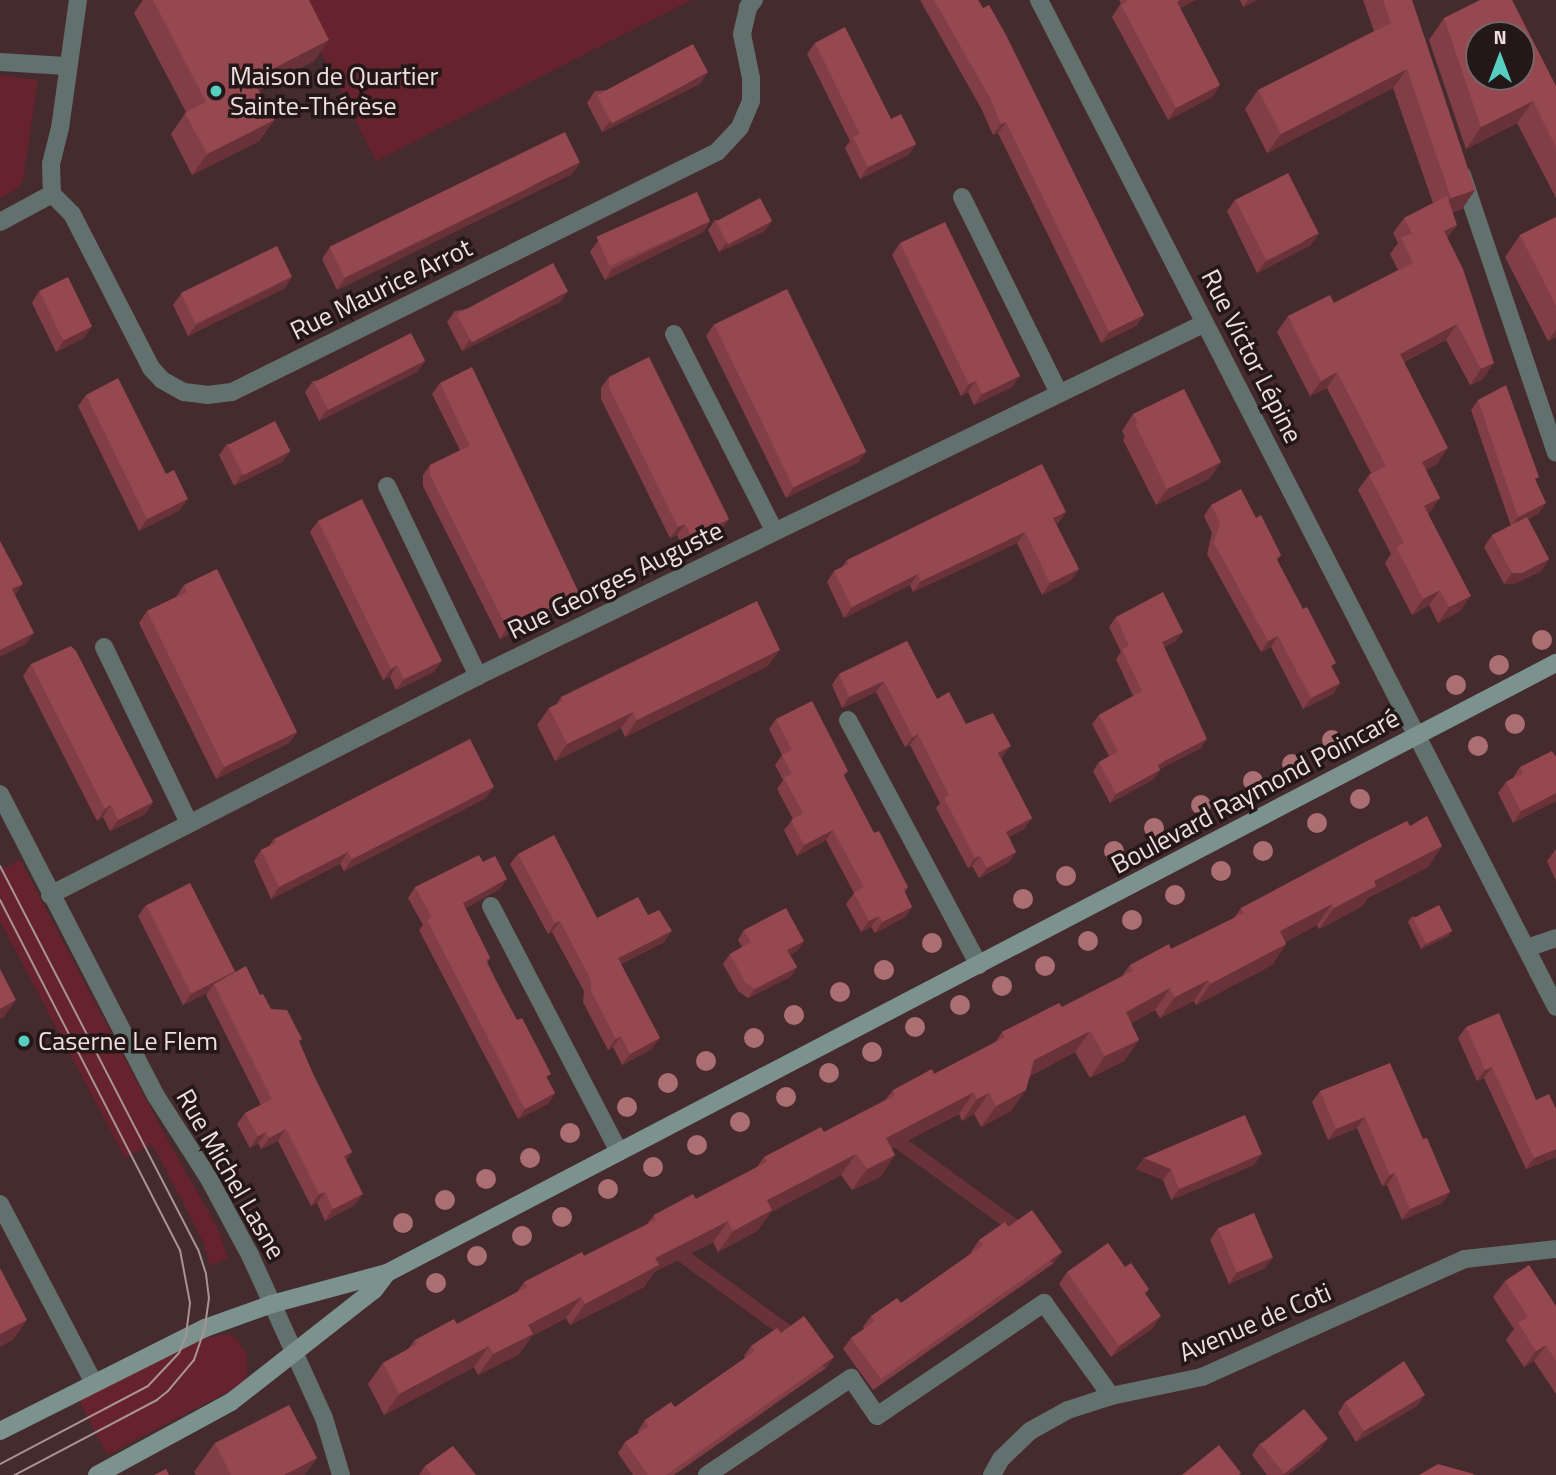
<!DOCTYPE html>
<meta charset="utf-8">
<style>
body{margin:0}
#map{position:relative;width:1556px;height:1475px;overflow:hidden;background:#452b2d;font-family:"Titillium Web",sans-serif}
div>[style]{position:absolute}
.green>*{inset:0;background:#66232d}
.service>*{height:18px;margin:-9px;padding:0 9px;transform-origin:9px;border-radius:9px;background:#62706e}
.minor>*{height:18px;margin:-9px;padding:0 9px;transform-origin:9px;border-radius:9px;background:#62706e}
.secondary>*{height:18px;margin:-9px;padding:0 9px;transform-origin:9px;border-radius:9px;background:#7b928f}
.tram>*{height:2px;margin:-1px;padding:0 1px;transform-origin:1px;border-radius:1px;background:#a89395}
.trees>*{width:20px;height:20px;margin:-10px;border-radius:50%;background:#ab6e73}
.wall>*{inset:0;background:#813e46}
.shaded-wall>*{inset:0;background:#693239;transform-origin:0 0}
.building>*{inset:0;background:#964851;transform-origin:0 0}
.dots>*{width:19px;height:19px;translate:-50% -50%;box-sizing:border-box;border:4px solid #231718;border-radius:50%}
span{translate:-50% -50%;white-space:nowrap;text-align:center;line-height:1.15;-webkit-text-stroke:7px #231718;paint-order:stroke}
.poi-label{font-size:26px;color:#f1dfe0}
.left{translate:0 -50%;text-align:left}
.street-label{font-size:26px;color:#f1dfe0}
.north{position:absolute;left:1465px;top:21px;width:70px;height:70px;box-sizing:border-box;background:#231718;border:2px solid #756768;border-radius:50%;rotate:0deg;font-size:19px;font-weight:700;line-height:28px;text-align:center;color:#f1dfe0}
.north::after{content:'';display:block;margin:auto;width:24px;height:32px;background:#57cec1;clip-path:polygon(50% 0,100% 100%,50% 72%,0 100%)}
</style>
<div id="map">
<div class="green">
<div style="clip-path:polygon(297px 0,691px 0,376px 161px,295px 1px)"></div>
<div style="clip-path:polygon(0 75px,38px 80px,23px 180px,18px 188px,0 199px)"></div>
<div style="clip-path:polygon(20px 860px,166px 1137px,218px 1229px,228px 1258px,210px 1266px,203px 1241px,152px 1144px,125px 1158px,0 921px,0 870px)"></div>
<div style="clip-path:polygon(226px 1334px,235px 1337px,247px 1354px,247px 1377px,237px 1387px,107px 1455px,78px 1398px,204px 1338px)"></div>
</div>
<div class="service">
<div style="left:0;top:62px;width:66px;rotate:3.5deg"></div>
<div style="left:1462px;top:175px;width:293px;rotate:71.3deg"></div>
<div style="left:0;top:1204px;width:202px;rotate:62.3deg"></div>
<div style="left:707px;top:1475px;width:174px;rotate:-34deg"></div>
<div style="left:851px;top:1378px;width:46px;rotate:55.6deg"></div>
<div style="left:877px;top:1416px;width:202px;rotate:-34.1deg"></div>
<div style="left:1044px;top:1303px;width:115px;rotate:54.2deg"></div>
</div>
<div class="minor">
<div style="left:1039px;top:0;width:1132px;rotate:62.82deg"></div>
<div style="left:52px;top:194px;width:30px;rotate:-92deg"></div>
<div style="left:51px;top:164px;width:37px;rotate:-76deg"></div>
<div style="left:60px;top:128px;width:129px;rotate:-82deg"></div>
<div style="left:962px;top:197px;width:219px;rotate:63.7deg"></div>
<div style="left:0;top:222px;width:59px;rotate:-28.3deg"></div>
<div style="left:52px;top:194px;width:28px;rotate:45deg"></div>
<div style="left:72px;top:214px;width:173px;rotate:62.8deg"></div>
<div style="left:151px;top:368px;width:16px;rotate:47deg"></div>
<div style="left:162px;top:380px;width:25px;rotate:29deg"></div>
<div style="left:184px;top:392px;width:23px;rotate:7deg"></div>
<div style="left:207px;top:395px;width:25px;rotate:-7deg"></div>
<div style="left:232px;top:392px;width:541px;rotate:-26.33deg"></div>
<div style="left:717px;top:152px;width:34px;rotate:-47deg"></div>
<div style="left:740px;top:127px;width:28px;rotate:-67deg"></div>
<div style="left:751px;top:101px;width:23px;rotate:-90deg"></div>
<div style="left:751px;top:78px;width:45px;rotate:-101.6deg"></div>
<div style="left:742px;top:34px;width:28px;rotate:-77deg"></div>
<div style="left:748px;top:7px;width:9px;rotate:-49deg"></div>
<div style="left:674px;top:334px;width:220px;rotate:63deg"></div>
<div style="left:387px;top:486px;width:211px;rotate:64.4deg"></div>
<div style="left:104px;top:647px;width:195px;rotate:64.2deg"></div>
<div style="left:848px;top:720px;width:278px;rotate:61.9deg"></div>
<div style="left:0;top:794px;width:340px;rotate:62.7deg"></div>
<div style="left:156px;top:1096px;width:96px;rotate:57.3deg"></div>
<div style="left:208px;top:1177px;width:89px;rotate:61.7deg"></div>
<div style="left:250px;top:1255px;width:179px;rotate:65.6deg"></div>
<div style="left:324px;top:1418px;width:59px;rotate:73.4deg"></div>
<div style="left:50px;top:895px;width:481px;rotate:-27.1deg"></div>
<div style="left:478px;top:676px;width:808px;rotate:-25.9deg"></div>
<div style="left:491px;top:906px;width:277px;rotate:62.5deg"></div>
<div style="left:1527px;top:948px;width:31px;rotate:-19deg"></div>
<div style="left:992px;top:1475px;width:18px;rotate:-61deg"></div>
<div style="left:1001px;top:1459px;width:40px;rotate:-44deg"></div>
<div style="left:1030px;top:1431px;width:43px;rotate:-28.9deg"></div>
<div style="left:1068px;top:1410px;width:45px;rotate:-18deg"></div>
<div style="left:1111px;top:1396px;width:93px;rotate:-11.8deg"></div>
<div style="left:1202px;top:1377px;width:288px;rotate:-24.2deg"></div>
<div style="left:1465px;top:1259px;width:92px;rotate:-6.3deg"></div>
</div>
<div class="secondary">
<div style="left:0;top:1431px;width:229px;rotate:-26.7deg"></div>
<div style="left:205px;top:1328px;width:71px;rotate:-19.7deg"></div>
<div style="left:272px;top:1304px;width:119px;rotate:-15.1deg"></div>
<div style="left:387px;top:1273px;width:1319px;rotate:-27.56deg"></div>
<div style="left:97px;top:1475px;width:153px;rotate:-28.6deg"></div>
<div style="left:231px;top:1402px;width:182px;rotate:-38.1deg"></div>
<div style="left:374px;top:1290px;width:21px;rotate:-53deg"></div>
</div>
<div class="tram">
<div style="left:0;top:866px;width:431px;rotate:62.7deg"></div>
<div style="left:198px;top:1249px;width:26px;rotate:72deg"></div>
<div style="left:206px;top:1274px;width:24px;rotate:83deg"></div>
<div style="left:209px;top:1298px;width:30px;rotate:98deg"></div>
<div style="left:205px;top:1328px;width:34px;rotate:109deg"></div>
<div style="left:194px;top:1360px;width:40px;rotate:130deg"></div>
<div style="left:168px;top:1391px;width:14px;rotate:141deg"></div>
<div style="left:157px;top:1400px;width:161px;rotate:152.2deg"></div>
<div style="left:0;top:900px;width:394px;rotate:62.8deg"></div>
<div style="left:180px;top:1250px;width:54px;rotate:79.3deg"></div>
<div style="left:190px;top:1303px;width:33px;rotate:97deg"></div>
<div style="left:186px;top:1336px;width:18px;rotate:112deg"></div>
<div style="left:179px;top:1353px;width:45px;rotate:133.2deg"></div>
<div style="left:148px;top:1386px;width:167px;rotate:152.2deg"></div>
</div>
<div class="trees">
<div style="left:1542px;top:640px"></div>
<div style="left:1499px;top:665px"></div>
<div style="left:1456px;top:685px"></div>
<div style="left:1515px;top:724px"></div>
<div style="left:1332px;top:740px"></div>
<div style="left:1478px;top:746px"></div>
<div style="left:1292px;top:764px"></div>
<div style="left:1253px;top:781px"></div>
<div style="left:1360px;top:799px"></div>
<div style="left:1201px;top:805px"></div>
<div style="left:1317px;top:823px"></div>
<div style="left:1154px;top:828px"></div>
<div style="left:1114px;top:851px"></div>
<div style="left:1263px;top:851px"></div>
<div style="left:1221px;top:871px"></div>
<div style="left:1066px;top:876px"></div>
<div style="left:1175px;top:895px"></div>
<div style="left:1023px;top:899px"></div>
<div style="left:1132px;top:920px"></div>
<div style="left:1088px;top:941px"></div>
<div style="left:932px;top:943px"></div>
<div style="left:1045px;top:966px"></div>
<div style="left:884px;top:970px"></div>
<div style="left:1002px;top:986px"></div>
<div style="left:840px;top:992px"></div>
<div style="left:960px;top:1005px"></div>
<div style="left:794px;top:1015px"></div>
<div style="left:915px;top:1027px"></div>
<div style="left:754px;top:1038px"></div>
<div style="left:872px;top:1052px"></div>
<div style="left:706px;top:1061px"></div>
<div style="left:829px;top:1073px"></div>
<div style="left:668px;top:1083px"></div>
<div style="left:786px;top:1097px"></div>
<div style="left:627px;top:1107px"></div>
<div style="left:740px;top:1122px"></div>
<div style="left:570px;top:1133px"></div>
<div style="left:697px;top:1145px"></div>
<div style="left:530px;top:1158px"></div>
<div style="left:653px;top:1167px"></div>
<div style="left:486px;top:1179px"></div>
<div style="left:608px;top:1189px"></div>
<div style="left:445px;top:1200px"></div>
<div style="left:562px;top:1217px"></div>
<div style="left:403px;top:1223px"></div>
<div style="left:522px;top:1236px"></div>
<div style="left:477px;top:1256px"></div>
<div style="left:436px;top:1283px"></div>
</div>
<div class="wall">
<div style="clip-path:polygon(143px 0,153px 0,314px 61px,259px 90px,274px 120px,259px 141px,192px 175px,171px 134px,186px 112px,134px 13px)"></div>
<div style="clip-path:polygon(920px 0,978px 0,1144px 315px,1136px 326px,1101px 343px,998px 133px,993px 135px,982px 110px)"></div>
<div style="clip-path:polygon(1119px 0,1196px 0,1180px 8px,1220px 85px,1212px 97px,1168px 120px,1112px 17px,1121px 3px)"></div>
<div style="clip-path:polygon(1240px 0,1257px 0,1243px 7px)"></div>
<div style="clip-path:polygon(1363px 0,1412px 0,1475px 190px,1462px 209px,1453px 212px,1447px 238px,1483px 379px,1470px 385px,1446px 340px,1404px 362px,1437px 464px,1425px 470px,1440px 498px,1428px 514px,1460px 611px,1438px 623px,1429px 605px,1412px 615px,1385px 563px,1391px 554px,1358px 490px,1369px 475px,1371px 473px,1327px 388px,1310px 396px,1277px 332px,1288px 316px,1334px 303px,1398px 270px,1390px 254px,1398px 243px,1393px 233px,1404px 218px,1433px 203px,1393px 88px,1267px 153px,1245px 109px,1258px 90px,1374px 31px)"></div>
<div style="clip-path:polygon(1444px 18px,1556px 86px,1556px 198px,1517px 123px,1466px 149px,1429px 40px)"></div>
<div style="clip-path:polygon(815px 43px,916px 144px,908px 155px,860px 179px,845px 148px,850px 141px,807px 54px)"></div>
<div style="clip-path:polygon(700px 84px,602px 132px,587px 103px,595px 91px)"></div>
<div style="clip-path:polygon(572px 174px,337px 290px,322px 259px,330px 247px)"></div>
<div style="clip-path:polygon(1235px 200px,1311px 245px,1257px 273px,1227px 211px)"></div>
<div style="clip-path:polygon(1556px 217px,1556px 337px,1548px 341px,1505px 257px,1520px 235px)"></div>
<div style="clip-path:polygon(715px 220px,765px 231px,719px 252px,708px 230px)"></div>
<div style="clip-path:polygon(710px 221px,703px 232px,605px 280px,590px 252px,598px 241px)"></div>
<div style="clip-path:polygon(900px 243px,1012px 387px,974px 405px,968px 392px,961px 396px,892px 255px)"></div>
<div style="clip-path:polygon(292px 277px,285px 288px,188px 336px,173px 305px,181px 294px)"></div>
<div style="clip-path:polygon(39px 291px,84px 338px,56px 352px,32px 303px)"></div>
<div style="clip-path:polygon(568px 291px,560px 302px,462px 351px,447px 322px,455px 311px)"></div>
<div style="clip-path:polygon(714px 324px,859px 462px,786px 498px,706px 336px)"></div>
<div style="clip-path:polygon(425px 361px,417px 372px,319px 421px,305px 392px,313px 381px)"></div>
<div style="clip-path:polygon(609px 377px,729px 519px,721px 530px,684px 548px,677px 535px,670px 538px,601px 399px,601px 388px)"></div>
<div style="clip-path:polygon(440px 383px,579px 593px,571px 604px,500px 639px,423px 486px,423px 475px,430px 465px,460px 450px,432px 394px)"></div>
<div style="clip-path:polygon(86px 395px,180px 510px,139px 531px,78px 406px)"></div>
<div style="clip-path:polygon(1478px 400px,1536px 481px,1539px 513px,1528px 519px,1549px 559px,1541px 571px,1514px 584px,1504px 584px,1484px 547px,1492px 535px,1511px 526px,1471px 410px)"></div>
<div style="clip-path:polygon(1133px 414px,1221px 462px,1209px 479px,1156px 505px,1123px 440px,1125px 437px,1122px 431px)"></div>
<div style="clip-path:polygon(227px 444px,290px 451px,282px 462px,234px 486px,219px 455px)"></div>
<div style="clip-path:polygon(1211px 505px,1256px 518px,1281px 555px,1277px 560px,1340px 683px,1333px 694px,1303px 709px,1271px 647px,1261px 652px,1207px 554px,1212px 533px,1204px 516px)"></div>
<div style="clip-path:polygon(1066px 512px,1058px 523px,1056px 524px,1079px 569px,1071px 580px,1042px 595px,1017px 543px,913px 592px,910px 585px,844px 618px,827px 582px,834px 571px,842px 567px,847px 560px)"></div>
<div style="clip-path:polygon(318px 521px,434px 672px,396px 690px,390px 677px,383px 680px,310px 532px)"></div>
<div style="clip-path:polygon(184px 585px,297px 732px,289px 743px,216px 779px,139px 623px,147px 611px,176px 597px)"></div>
<div style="clip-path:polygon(1116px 617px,1176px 641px,1164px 647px,1201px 748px,1160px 769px,1154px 779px,1110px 803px,1093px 771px,1099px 762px,1109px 756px,1092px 724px,1099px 715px,1133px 696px,1116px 659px,1121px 652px,1109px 627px)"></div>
<div style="clip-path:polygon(907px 641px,937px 699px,1003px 756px,1001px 758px,1032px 818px,1024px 829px,1009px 837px,1016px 852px,1009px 862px,979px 878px,972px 866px,968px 868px,936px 808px,940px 803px,910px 745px,905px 747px,876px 692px,842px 708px,832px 685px,839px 674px)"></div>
<div style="clip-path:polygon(31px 664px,153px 802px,145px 814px,110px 831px,103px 817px,97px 821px,23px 676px)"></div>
<div style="clip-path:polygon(768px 666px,625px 737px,621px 728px,555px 761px,537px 725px,549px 708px,556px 705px,561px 697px)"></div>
<div style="clip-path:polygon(776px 719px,848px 771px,844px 776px,874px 833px,908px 887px,905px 892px,912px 907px,905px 917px,875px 933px,871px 927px,861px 932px,846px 904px,854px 893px,826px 840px,797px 856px,784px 830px,793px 819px,777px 789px,783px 780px,775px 765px,782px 755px,769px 729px)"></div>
<div style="clip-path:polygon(1520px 767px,1556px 801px,1513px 823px,1498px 793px,1506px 782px,1513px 778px)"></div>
<div style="clip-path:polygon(486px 798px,344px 871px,340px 864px,271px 899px,254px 861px,261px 850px,269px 846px,274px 839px)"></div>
<div style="clip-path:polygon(1410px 826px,1442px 846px,1428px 867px,1368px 898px,1361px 907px,1319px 929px,1317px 925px,1285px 942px,1286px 944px,1272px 965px,1196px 1005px,1194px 1001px,1160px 1018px,1155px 1010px,1131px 1023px,1139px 1040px,1124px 1061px,1090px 1078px,1075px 1052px,1030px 1076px,1011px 1111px,981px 1127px,974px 1114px,962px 1121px,959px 1114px,891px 1149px,895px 1155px,880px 1177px,852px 1190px,841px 1175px,771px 1212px,757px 1231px,718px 1252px,713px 1242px,654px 1272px,644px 1287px,570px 1325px,566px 1318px,532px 1336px,518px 1355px,478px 1375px,474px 1367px,384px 1415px,368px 1384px,383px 1363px,408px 1349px,415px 1340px,457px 1324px,517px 1292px,524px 1282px,584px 1256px,647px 1224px,654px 1215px,696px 1199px,757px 1167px,764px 1157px,824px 1132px,885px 1100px,893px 1090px,934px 1074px,995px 1043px,1002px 1032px,1062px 1007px,1122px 976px,1130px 965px,1171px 949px,1234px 918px,1241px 908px)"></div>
<div style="clip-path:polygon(1556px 849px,1556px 881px,1547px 861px)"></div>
<div style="clip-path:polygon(518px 854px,597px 918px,648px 915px,664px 942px,621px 964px,652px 1049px,622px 1065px,613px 1047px,608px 1050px,583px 1002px,584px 991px,552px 932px,548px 934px,510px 864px)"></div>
<div style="clip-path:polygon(483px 862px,500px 889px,465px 908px,490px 958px,487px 963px,555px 1093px,548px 1104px,518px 1119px,419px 930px,423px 925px,408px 898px,415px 887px)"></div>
<div style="clip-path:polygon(146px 905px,235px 971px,260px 995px,299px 1043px,313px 1074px,352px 1152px,346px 1161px,355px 1205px,325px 1221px,317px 1203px,311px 1206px,278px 1141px,261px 1149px,258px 1143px,250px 1148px,237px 1124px,245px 1113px,261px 1105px,206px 995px,208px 992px,183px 1005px,138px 916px)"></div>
<div style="clip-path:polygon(1412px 916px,1452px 931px,1448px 936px,1421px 949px,1408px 922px)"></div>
<div style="clip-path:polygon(744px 930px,804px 941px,797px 951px,790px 955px,797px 967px,790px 977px,748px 998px,738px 991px,723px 964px,730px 954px,742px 947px,738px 940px)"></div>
<div style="clip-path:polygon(1466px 1027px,1536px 1100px,1556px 1109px,1556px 1157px,1526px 1169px,1484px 1078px,1477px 1081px,1458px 1038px)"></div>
<div style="clip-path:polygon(1320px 1091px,1423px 1139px,1450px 1192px,1442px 1203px,1402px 1220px,1387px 1185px,1382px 1186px,1357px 1128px,1328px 1140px,1312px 1102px)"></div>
<div style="clip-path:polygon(1144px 1158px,1254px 1165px,1171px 1200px,1163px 1180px,1136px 1169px)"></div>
<div style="clip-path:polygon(1008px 1227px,1054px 1263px,873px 1390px,843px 1349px,851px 1338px,864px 1329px,863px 1327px,871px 1316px,901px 1303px,972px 1253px,971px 1252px,979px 1240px)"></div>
<div style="clip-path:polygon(1218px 1228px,1273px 1257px,1265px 1268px,1229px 1284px,1210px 1240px)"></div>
<div style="clip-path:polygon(1125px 1267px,1149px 1289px,1145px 1294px,1153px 1328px,1111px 1357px,1059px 1284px,1067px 1272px)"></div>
<div style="clip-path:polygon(1505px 1281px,1556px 1306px,1556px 1394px,1534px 1361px,1524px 1367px,1506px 1340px,1514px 1329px,1493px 1297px)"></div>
<div style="clip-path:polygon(781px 1333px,834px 1357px,826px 1368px,674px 1475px,633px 1475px,618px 1453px,625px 1442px,639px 1433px,638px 1431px,645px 1420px,675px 1407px,745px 1358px,744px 1356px,751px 1346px)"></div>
<div style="clip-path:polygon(1345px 1402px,1417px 1406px,1356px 1442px,1338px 1413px)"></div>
<div style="clip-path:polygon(215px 1443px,317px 1458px,304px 1475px,196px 1475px,194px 1472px)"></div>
<div style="clip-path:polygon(1260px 1443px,1320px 1450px,1288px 1475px,1267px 1475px,1252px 1455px)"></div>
<div style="clip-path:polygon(425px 1466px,476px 1475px,419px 1475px)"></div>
</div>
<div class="shaded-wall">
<div style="clip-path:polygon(1180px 0,1196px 0,1168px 14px,1177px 2px)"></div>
<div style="clip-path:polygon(1248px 0,1257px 0,1243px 7px)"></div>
<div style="clip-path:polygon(329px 40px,314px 61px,239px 101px,253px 79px)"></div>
<div style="clip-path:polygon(1407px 69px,1393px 88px,1267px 153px,1281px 134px)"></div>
<div style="clip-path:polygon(708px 72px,700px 84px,602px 132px,610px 121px)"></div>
<div style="clip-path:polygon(1220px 85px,1212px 97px,1168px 120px,1176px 108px)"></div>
<div style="clip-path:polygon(1533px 101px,1517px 123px,1466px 149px,1481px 127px)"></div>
<div style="clip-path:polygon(274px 120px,259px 141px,192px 175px,207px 154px)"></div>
<div style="clip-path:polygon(1006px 122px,998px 133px,993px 135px,1001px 124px)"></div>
<div style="clip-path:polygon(916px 144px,908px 155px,860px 179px,868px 167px)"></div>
<div style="clip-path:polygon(580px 163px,572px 174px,337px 290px,345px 278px)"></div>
<div style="clip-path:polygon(1475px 190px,1462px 209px,1438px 217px,1451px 198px)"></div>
<div style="clip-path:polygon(710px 221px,703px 232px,605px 280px,612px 269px)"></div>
<div style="clip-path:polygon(772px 221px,765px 231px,719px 252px,726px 243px)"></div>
<div style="clip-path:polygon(1457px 225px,1446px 240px,1444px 231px)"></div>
<div style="clip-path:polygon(1319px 234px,1311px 245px,1257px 273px,1265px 262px)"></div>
<div style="clip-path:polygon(292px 277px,285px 288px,188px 336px,196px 325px)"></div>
<div style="clip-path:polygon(568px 291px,560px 302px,462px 351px,470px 339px)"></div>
<div style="clip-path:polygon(1144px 315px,1136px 326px,1101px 343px,1109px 332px)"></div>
<div style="clip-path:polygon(1457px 324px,1446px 340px,1389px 369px,1400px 354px)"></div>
<div style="clip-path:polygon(92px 326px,84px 338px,56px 352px,64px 340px)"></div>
<div style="clip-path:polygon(1556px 330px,1556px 337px,1548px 341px)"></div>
<div style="clip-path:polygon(425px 361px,417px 372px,319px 421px,327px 409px)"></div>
<div style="clip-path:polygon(1494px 363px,1483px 379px,1470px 385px,1481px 369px)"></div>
<div style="clip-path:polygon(1337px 372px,1327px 388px,1310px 396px,1321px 381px)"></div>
<div style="clip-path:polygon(1020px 376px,1012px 387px,974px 405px,982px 394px)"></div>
<div style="clip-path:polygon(976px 381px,968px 392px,961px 396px,969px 384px)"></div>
<div style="clip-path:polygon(1448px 448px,1437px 464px,1411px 478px,1422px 462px)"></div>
<div style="clip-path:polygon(290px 451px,282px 462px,234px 486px,242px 475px)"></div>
<div style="clip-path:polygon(867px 451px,859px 462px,786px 498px,794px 487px)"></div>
<div style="clip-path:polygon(1221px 462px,1209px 479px,1156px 505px,1167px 489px)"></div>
<div style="clip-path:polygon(1440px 498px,1429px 514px,1413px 521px,1424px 506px)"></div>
<div style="clip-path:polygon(188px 499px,180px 510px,139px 531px,147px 519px)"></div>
<div style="clip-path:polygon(1546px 503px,1539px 513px,1511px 527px,1518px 517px)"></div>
<div style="clip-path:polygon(1066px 512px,1058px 523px,1045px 529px,1053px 518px)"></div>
<div style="clip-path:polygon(729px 519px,721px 530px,684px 548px,692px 537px)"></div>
<div style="clip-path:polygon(685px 524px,677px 535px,670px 538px,678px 527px)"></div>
<div style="clip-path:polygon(1025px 532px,1017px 543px,913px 592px,921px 581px)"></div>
<div style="clip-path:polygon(1549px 559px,1541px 571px,1514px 584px,1504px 584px,1512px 573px)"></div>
<div style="clip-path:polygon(1079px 569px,1071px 580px,1042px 595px,1050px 583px)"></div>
<div style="clip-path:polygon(918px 574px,910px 585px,844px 618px,852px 607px)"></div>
<div style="clip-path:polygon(23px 584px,15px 595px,12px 589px)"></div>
<div style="clip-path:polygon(1440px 590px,1429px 605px,1412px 615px,1423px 599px)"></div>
<div style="clip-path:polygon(579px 593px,571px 604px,500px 639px,507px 628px)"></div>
<div style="clip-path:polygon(1471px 596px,1460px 611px,1438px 623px,1449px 607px)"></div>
<div style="clip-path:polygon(1183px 632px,1176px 641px,1156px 651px,1162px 642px)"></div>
<div style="clip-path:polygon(34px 633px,26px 644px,0 657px,0 650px)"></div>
<div style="clip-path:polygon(1278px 636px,1271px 647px,1261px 652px,1268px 641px)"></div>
<div style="clip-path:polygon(780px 650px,768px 666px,625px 737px,637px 720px)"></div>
<div style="clip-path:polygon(442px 661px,434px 672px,396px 690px,404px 679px)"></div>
<div style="clip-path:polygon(397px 665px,390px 677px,383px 680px,391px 669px)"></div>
<div style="clip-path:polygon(884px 681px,876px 692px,842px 708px,849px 697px)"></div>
<div style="clip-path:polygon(1340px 683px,1333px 694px,1303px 709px,1311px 698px)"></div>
<div style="clip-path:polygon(633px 712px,621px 728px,555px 761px,567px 744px)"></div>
<div style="clip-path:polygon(297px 732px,289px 743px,216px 779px,224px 767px)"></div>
<div style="clip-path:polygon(918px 734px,910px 745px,905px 747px,913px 737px)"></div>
<div style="clip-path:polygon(1207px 739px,1201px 748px,1158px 770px,1160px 770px,1154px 779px,1110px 803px,1116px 794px,1164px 761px)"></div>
<div style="clip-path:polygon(1011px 746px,1003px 756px,990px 763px,998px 753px)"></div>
<div style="clip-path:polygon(494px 787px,486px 798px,344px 871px,352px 859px)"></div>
<div style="clip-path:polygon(1556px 793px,1556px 801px,1513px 823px,1521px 811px)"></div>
<div style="clip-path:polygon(153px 802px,145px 814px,110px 831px,118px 820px)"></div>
<div style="clip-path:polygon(111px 805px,103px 817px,97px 821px,105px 809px)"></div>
<div style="clip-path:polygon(1032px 818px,1024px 829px,999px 842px,1006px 832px)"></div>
<div style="clip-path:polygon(833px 830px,826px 840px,797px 856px,804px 845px)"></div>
<div style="clip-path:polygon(1442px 846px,1428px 867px,1368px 898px,1361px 907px,1319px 929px,1334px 908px,1374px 881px)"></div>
<div style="clip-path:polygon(348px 852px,340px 864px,271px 899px,279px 887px)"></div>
<div style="clip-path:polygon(1016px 852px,1009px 862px,979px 878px,987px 868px)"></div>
<div style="clip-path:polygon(980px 856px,972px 866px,968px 868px,975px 858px)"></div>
<div style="clip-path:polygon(507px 879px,500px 889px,456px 914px,463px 903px)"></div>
<div style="clip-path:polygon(1332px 904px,1317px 925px,1265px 953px,1280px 931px)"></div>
<div style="clip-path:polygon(912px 907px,905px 917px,875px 933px,882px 922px)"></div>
<div style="clip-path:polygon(879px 916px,871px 927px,861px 932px,869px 921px)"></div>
<div style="clip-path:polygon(560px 921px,552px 932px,548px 934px,555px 923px)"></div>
<div style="clip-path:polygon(672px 931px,664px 942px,610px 969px,618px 958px)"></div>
<div style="clip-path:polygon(1452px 931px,1448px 936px,1421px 949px,1425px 944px)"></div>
<div style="clip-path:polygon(804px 941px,797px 951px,780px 959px,787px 950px)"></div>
<div style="clip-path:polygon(1286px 944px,1272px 965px,1196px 1005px,1210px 984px)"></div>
<div style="clip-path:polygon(797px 967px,790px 977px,748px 998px,755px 989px)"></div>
<div style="clip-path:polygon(235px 971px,227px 983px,214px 984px,208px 992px,183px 1005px,191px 994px)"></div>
<div style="clip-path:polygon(1208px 980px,1194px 1001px,1160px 1018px,1175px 997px)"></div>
<div style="clip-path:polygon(1170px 988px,1155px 1010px,1112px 1033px,1126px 1012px)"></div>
<div style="clip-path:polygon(16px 1000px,4px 1017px,0 1019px,0 1009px)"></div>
<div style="clip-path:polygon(1090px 1031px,1075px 1052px,1019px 1081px,1034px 1060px)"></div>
<div style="clip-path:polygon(621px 1036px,613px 1047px,608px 1050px,616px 1039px)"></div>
<div style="clip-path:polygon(660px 1038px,652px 1049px,622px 1065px,630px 1054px)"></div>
<div style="clip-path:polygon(1139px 1040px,1124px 1061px,1090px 1078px,1105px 1056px)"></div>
<div style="clip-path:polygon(1492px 1067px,1484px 1078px,1477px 1081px,1485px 1070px)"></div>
<div style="clip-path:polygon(1026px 1090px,1011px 1111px,981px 1127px,996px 1106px)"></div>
<div style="clip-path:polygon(974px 1092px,959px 1114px,871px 1159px,886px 1138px)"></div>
<div style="clip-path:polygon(555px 1093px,548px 1104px,518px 1119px,525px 1109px)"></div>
<div style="clip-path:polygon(989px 1093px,974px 1114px,962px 1121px,977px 1099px)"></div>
<div style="clip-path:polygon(1365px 1117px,1357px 1128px,1328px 1140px,1336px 1129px)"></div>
<div style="clip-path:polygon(286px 1129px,278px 1141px,261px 1149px,269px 1138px)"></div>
<div style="clip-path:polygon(266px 1132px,258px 1143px,250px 1148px,258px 1136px)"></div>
<div style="clip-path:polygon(1556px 1149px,1556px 1157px,1526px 1169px,1534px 1158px)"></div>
<div style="clip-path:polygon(352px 1152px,344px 1164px,344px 1156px)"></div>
<div style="clip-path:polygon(856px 1154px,841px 1175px,771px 1212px,757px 1231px,718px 1252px,733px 1231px,767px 1200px)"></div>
<div style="clip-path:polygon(1262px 1154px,1254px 1165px,1171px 1200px,1179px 1189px)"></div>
<div style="clip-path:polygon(895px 1155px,880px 1177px,852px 1190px,867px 1169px)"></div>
<div style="clip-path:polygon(1144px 1158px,1171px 1169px,1163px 1180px,1136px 1169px)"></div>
<div style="clip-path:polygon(1395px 1173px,1387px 1185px,1382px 1186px,1390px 1175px)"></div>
<div style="clip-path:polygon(325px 1192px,317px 1203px,311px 1206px,319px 1194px)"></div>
<div style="clip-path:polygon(1450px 1192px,1442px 1203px,1402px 1220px,1410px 1209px)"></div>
<div style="clip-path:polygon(363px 1194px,355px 1205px,325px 1221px,333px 1209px)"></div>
<div style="clip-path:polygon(728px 1221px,713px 1242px,654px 1272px,644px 1287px,570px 1325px,585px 1304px,655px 1258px)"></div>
<div style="left:1062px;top:1252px;width:14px;height:221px;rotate:126deg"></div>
<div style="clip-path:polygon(1273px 1257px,1265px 1268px,1229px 1284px,1237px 1272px)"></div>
<div style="clip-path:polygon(581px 1297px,566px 1318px,532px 1336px,518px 1355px,478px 1375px,493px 1354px,528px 1325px)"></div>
<div style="clip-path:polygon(1161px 1316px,1153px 1328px,1111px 1357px,1119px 1346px)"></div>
<div style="clip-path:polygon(27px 1320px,13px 1340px,0 1347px,0 1334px)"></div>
<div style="clip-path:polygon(1546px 1345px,1534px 1361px,1524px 1367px,1536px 1351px)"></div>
<div style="clip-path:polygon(489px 1346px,474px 1367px,384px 1415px,399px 1394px)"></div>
<div style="left:834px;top:1357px;width:14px;height:205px;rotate:126deg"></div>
<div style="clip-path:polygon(1425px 1395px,1417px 1406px,1356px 1442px,1364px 1431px)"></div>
<div style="clip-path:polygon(1328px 1439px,1320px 1450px,1288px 1475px,1282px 1475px)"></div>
<div style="clip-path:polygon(317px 1458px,304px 1475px,284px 1475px)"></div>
</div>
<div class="building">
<div style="clip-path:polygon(153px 0,309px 0,329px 40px,253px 79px,274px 120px,207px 154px,185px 113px,206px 102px)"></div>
<div style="clip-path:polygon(934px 0,978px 0,983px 8px,989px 5px,1006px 35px,1144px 315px,1109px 332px,1006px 122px,1001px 124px,990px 98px)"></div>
<div style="clip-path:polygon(1126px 0,1180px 0,1177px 2px,1220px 85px,1176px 108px,1121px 5px,1127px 2px)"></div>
<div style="clip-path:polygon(1383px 0,1412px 0,1475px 190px,1451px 198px,1407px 69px,1281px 134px,1258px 90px,1391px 23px)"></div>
<div style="clip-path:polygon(evenodd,1480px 0,1512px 0,1556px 86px,1556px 147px,1533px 101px,1481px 127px,1444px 18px,1480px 0,1479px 35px,1521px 35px,1521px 77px,1479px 77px,1479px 35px)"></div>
<div style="clip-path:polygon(845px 27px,891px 119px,901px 114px,916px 144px,868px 167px,853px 137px,860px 134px,815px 43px)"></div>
<div style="left:693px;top:44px;width:32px;height:109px;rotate:62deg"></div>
<div style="left:565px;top:132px;width:34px;height:262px;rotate:64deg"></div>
<div style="left:1288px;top:173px;width:68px;height:59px;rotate:63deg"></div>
<div style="left:697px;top:192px;width:32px;height:110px;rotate:66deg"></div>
<div style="clip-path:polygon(1447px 196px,1457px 225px,1444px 231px,1463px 269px,1494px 363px,1481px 369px,1457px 324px,1400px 354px,1448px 448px,1422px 462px,1440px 498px,1424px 506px,1471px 596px,1449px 607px,1440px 590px,1423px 599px,1396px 547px,1404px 543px,1369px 475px,1386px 466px,1337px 372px,1321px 381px,1288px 316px,1330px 295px,1334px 303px,1413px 263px,1401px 238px,1412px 233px,1404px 218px)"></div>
<div style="left:760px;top:198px;width:26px;height:50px;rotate:62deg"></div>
<div style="clip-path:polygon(1556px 217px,1556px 306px,1520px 235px)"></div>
<div style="clip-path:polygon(945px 222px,1020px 376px,982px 394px,976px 381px,969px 384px,900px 243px)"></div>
<div style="left:277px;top:246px;width:34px;height:107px;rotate:64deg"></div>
<div style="left:553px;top:263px;width:32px;height:109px;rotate:62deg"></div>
<div style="left:68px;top:277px;width:55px;height:32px;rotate:64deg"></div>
<div style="left:787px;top:289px;width:181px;height:81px;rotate:64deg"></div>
<div style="left:411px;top:333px;width:31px;height:109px;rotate:63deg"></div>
<div style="clip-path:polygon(649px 357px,729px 519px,692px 537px,685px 524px,678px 527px,609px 388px,609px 377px)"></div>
<div style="clip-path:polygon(472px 367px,579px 593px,507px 628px,430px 475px,430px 465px,470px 446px,440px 383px)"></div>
<div style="clip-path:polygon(118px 378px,166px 474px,174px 470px,188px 499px,147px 519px,86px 395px)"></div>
<div style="clip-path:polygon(1506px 385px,1539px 477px,1535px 479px,1546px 503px,1518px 517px,1478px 400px)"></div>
<div style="clip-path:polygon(1184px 389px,1221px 462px,1167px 489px,1135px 424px,1138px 422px,1133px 414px)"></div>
<div style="left:275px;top:421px;width:34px;height:53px;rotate:63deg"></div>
<div style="clip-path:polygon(1042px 464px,1066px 512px,1053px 518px,1079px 569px,1050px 583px,1025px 532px,921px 581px,918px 574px,852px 607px,834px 571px,849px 564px,847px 560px)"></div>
<div style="clip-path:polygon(1241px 489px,1256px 518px,1261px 515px,1281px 555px,1276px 558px,1303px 609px,1307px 607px,1336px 663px,1331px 666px,1340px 683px,1311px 698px,1278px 636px,1268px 641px,1214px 543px,1220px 522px,1211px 505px)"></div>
<div style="clip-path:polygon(362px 499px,442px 661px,404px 679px,397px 665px,391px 669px,318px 521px)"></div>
<div style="clip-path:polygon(1527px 517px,1549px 559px,1522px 573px,1512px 573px,1492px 535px)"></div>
<div style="clip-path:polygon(0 541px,23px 584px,12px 589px,34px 633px,0 650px)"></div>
<div style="clip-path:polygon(217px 569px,297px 732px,224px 767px,147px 611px,187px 592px,184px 585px)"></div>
<div style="clip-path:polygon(1163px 592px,1183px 632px,1162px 642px,1207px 739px,1164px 761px,1158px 765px,1160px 770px,1116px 794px,1099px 762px,1118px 752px,1099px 715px,1142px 691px,1122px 649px,1129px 646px,1116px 617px)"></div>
<div style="clip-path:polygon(757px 601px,780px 650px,637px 720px,633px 712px,567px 744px,549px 708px,563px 701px,561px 697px)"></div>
<div style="clip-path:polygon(907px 641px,937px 699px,949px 692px,966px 724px,993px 713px,1011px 746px,998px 753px,1032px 818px,1006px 832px,1016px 852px,987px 868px,980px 856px,975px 858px,944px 798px,949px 795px,918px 734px,913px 737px,884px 681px,849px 697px,839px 674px)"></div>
<div style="clip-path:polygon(71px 646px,76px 651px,153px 802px,118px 820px,111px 805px,105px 809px,31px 664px)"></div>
<div style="clip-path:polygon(812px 701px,848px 771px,843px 774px,874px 833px,879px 831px,908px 887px,903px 889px,912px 907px,882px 922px,879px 916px,869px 921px,854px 893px,864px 887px,833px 830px,804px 845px,791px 820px,803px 813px,784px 778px,792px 774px,782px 755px,792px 750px,776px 719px)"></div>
<div style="clip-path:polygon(470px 739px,494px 787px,352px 859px,348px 852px,279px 887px,261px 850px,276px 843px,274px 839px)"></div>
<div style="clip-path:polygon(1552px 751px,1555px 756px,1556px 755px,1556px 793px,1521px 811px,1506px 782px,1523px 773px,1520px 767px)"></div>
<div style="clip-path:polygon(1427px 816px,1442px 846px,1374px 881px,1376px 886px,1334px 908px,1332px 904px,1280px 931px,1286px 944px,1210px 984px,1208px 980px,1175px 997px,1170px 988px,1126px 1012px,1139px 1040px,1105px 1056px,1090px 1031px,1034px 1060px,1026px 1090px,996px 1106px,989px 1093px,977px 1099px,974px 1092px,886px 1138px,895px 1155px,867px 1169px,856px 1154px,767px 1200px,772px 1210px,733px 1231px,728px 1221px,655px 1258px,659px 1265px,585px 1304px,581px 1297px,528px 1325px,533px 1334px,493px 1354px,489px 1346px,399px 1394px,383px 1363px,417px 1344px,415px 1340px,454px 1319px,457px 1324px,527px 1287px,524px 1282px,582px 1252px,584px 1256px,656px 1220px,654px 1215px,693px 1194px,696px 1199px,767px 1162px,764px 1157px,821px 1127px,824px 1132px,879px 1104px,895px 1095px,893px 1090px,932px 1069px,934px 1074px,1005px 1037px,1002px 1032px,1059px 1003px,1062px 1007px,1133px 971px,1130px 965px,1169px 944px,1171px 949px,1244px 913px,1241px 908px,1367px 841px,1407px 821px,1410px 826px)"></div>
<div style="clip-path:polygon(554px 835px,597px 918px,638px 897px,648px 915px,659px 910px,672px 931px,618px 958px,660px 1038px,630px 1054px,621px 1036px,616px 1039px,591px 991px,591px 980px,560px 921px,555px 923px,518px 854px)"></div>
<div style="clip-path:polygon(479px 855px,483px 862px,495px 856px,507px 879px,463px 903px,490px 958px,486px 960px,501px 991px,517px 1020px,522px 1018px,551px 1074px,546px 1077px,555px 1093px,525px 1109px,427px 920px,432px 917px,415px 887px)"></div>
<div style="left:190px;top:883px;width:99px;height:49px;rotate:63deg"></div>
<div style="left:1439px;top:905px;width:29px;height:29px;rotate:63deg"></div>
<div style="clip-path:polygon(786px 908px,804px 941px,787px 950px,797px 967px,755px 989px,745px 982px,730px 954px,751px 942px,744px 930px)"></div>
<div style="clip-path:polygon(246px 966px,260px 995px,263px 994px,271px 1009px,287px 1010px,302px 1039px,299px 1041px,313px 1074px,352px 1152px,344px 1156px,363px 1194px,333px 1209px,325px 1192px,319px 1194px,286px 1129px,269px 1138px,266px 1132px,258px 1136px,245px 1113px,272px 1099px,214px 984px)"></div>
<div style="clip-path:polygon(0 969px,16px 1000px,0 1009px)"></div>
<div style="clip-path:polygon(1499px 1013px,1536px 1100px,1549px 1094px,1556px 1109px,1556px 1149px,1534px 1158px,1492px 1067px,1485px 1070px,1466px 1027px)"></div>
<div style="clip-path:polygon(1390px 1063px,1423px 1139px,1427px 1138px,1450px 1192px,1410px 1209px,1395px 1173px,1390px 1175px,1365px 1117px,1336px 1129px,1320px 1091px)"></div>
<div style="clip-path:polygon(1245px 1115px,1262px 1154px,1179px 1189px,1171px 1169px,1144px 1158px)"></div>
<div style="clip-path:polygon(1032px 1210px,1062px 1252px,881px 1379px,851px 1338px,875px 1321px,871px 1316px,897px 1298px,901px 1303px,925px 1286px,983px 1245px,979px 1240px,1005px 1222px,1008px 1227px)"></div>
<div style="left:1254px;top:1213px;width:48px;height:39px;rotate:67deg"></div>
<div style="clip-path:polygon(1108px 1243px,1125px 1267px,1131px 1263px,1149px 1289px,1144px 1292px,1161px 1316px,1119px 1346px,1067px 1272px)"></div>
<div style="clip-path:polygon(1529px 1265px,1556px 1306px,1556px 1361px,1546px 1345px,1536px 1351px,1518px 1323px,1528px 1317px,1505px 1281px)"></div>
<div style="clip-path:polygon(0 1268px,27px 1320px,0 1334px)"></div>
<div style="clip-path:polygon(804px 1316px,834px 1357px,666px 1475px,648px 1475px,625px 1442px,649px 1426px,645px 1420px,671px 1402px,675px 1407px,755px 1351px,751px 1346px,777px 1328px,781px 1333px)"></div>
<div style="clip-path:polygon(1404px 1361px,1425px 1395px,1364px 1431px,1345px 1402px)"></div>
<div style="clip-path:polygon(289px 1405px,317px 1458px,284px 1475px,231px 1475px,215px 1443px)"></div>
<div style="left:1304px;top:1409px;width:38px;height:56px;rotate:51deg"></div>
<div style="clip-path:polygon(1219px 1445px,1241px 1473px,1239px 1475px,1182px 1475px)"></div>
<div style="clip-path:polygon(453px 1446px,476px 1475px,431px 1475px,425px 1466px)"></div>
<div style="clip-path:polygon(1438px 1464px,1474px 1474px,1473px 1475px,1419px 1475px)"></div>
<div style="clip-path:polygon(166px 1469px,169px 1475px,154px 1475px)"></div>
</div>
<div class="dots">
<div style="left:216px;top:91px;background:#57cec1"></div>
<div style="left:24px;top:1041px;background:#57cec1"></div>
</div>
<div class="poi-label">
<span class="left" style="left:230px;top:91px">Maison de Quartier<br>Sainte-Thérèse</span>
<span class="left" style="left:38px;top:1041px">Caserne Le Flem</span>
</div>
<div class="street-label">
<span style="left:381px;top:289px;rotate:-26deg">Rue Maurice Arrot</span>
<span style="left:1252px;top:356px;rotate:63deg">Rue Victor Lépine</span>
<span style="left:615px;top:580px;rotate:-26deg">Rue Georges Auguste</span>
<span style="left:1255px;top:791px;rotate:-28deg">Boulevard Raymond Poincaré</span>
<span style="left:231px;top:1174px;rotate:60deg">Rue Michel Lasne</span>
<span style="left:1255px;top:1322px;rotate:-23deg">Avenue de Coti</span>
</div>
<div class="north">N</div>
</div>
